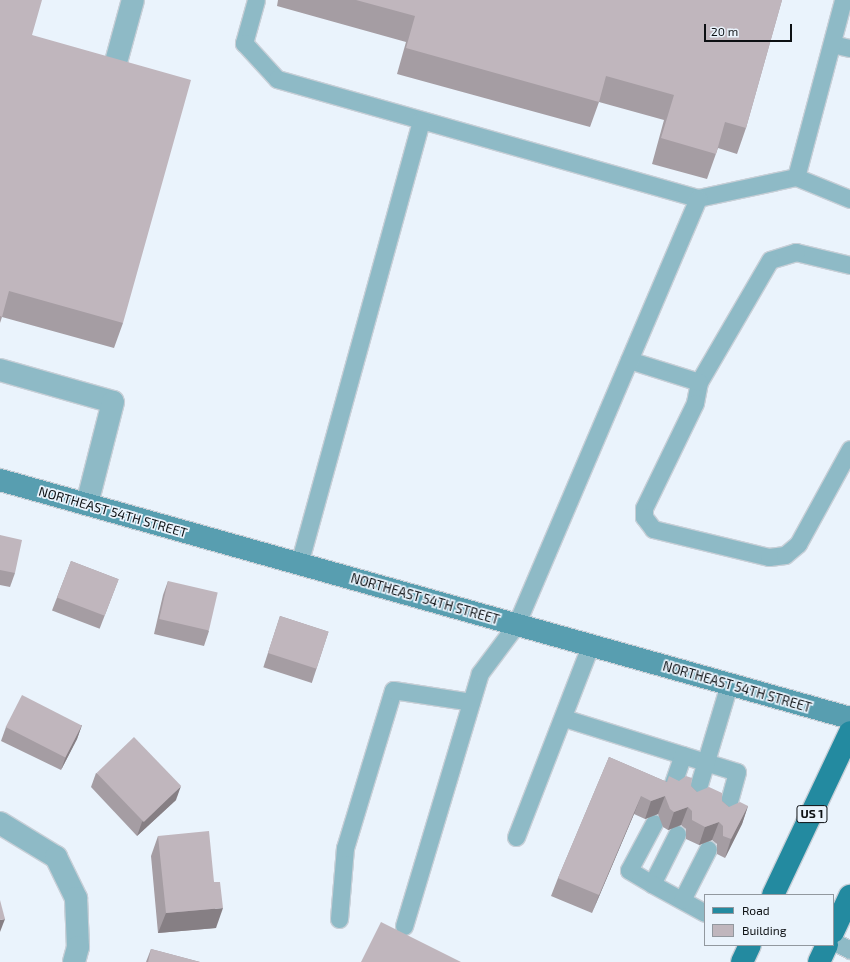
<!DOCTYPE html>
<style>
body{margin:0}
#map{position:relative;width:850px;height:962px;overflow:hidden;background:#eaf3fc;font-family:"Exo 2",sans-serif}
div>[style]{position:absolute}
.roads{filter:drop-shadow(1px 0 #c7cfd7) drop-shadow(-1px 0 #c7cfd7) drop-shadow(0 1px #c7cfd7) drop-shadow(0 -1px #c7cfd7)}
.lane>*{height:17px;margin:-8.5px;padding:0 8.5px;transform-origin:8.5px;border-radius:8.5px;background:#8ebac6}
.street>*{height:22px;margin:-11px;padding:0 11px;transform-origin:11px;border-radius:11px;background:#8ebac6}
.secondary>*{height:22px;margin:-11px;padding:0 11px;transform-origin:11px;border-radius:11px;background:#589eb0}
.primary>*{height:22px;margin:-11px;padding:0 11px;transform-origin:11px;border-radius:11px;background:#238aa0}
.wall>*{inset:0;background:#a59da3;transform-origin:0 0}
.shaded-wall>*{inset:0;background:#867f84}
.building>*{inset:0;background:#c0b6bd;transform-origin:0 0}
span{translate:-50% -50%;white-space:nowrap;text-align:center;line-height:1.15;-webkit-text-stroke:3.5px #eaf3fc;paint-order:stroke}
.shield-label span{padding:1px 3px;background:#eaf3fc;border:1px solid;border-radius:3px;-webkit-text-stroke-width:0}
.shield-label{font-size:12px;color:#0d1013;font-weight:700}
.street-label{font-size:13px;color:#0d1013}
.legend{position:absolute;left:704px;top:894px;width:130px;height:52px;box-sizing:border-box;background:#eaf3fc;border:1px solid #92989f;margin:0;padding:5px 7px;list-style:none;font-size:12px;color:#0d1013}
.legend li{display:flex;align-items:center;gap:8px;height:20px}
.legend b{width:20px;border:1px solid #92989f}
.scale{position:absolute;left:704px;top:24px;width:88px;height:18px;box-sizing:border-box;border:2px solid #0d1013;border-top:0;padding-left:5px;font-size:12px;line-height:14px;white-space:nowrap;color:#0d1013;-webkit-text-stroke:3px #eaf3fc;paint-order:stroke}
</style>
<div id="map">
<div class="roads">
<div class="lane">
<div style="left:256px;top:0;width:45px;rotate:105.6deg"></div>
<div style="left:244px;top:43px;width:49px;rotate:47.5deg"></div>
<div style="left:277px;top:79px;width:437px;rotate:15.8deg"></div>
<div style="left:698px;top:198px;width:100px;rotate:-12.1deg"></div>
<div style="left:796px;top:177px;width:58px;rotate:22.2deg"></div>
<div style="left:832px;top:44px;width:18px;rotate:13deg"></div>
<div style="left:796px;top:177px;width:183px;rotate:-75.1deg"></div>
<div style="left:850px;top:265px;width:56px;rotate:-166.5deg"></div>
<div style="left:796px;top:252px;width:27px;rotate:163deg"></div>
<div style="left:770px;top:260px;width:141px;rotate:120.2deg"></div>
<div style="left:699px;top:382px;width:21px;rotate:101deg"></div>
<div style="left:695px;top:403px;width:117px;rotate:115.9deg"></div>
<div style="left:644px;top:508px;width:9px;rotate:90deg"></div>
<div style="left:644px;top:517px;width:15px;rotate:53deg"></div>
<div style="left:653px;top:529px;width:119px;rotate:13.6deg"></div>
<div style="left:769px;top:557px;width:16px;rotate:-7deg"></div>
<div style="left:785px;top:555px;width:17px;rotate:-40deg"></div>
<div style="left:798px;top:544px;width:108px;rotate:-61.3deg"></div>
<div style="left:629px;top:360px;width:73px;rotate:17.4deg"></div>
<div style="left:299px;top:564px;width:460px;rotate:-74.6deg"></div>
<div style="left:564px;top:718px;width:181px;rotate:17.3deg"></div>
<div style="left:737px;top:772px;width:46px;rotate:105.3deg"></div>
<div style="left:671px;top:789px;width:36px;rotate:-71deg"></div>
<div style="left:694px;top:801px;width:122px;rotate:-73.3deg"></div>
<div style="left:677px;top:834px;width:56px;rotate:116.6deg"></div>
<div style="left:652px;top:884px;width:60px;rotate:28.7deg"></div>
<div style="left:516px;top:837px;width:205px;rotate:-68.8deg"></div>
<div style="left:652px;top:884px;width:27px;rotate:-149deg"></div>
<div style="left:629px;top:870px;width:53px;rotate:-62deg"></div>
<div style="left:682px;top:900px;width:57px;rotate:-63deg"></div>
<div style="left:339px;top:919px;width:71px;rotate:-85.2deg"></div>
<div style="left:345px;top:848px;width:165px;rotate:-73.1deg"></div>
<div style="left:393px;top:690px;width:79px;rotate:8.7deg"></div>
<div style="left:404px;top:926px;width:264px;rotate:-73.3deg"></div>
<div style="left:480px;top:673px;width:60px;rotate:-53.1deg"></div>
<div style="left:516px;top:625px;width:464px;rotate:-66.9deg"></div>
<div style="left:833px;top:941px;width:19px;rotate:28deg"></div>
</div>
<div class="street">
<div style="left:116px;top:62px;width:64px;rotate:-74.7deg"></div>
<div style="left:0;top:370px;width:117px;rotate:15.8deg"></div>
<div style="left:113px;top:402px;width:105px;rotate:104.3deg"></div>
<div style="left:0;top:823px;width:66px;rotate:31.3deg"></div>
<div style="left:56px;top:857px;width:46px;rotate:64deg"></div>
<div style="left:76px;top:898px;width:49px;rotate:87.7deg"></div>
<div style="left:78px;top:947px;width:16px;rotate:105deg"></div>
</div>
<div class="secondary">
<div style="left:0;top:480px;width:883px;rotate:15.64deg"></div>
</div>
<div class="primary">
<div style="left:773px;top:895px;width:180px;rotate:-64.7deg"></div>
<div style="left:833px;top:932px;width:40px;rotate:-65deg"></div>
<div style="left:742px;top:962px;width:19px;rotate:-65deg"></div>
<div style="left:819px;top:962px;width:19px;rotate:-65deg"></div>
</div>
</div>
<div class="wall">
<div style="clip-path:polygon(0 0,32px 35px,123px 323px,114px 348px,2px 317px,0 323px)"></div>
<div style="clip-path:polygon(278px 0,782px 0,746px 128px,737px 154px,718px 148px,707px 179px,652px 164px,664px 120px,599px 102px,590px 127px,397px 74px,406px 42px,277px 6px)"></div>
<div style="clip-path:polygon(0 535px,15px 573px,10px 587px,0 585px)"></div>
<div style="left:71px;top:561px;width:51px;height:53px;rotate:21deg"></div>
<div style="clip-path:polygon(168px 581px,209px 631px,204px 646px,154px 634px,163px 595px)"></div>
<div style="left:280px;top:616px;width:51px;height:54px;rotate:18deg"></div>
<div style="clip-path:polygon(82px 725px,77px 739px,61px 770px,1px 741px,6px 727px)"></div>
<div style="clip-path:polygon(609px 757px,667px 782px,679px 781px,691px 786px,697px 792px,722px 801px,729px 807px,748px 806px,742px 824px,725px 858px,717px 854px,717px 844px,712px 840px,699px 845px,686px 839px,686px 829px,681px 825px,668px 830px,663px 827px,658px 814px,645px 819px,634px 814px,592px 913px,551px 896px,558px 878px)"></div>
<div style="clip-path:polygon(96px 773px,176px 800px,137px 836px,91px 787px)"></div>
<div style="clip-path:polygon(158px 836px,214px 882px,216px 928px,158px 933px,151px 856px)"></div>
<div style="clip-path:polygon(151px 949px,200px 962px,146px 962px)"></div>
</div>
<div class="shaded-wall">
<div style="clip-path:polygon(82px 725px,77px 739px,61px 770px,66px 756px)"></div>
<div style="clip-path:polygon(181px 786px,176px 800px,137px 836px,142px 822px)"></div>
<div style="clip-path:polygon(641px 796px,634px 814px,592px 913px,599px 895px)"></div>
<div style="clip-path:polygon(665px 796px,658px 814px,645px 819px,651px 801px)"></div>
<div style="clip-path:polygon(748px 806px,742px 824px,725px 858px,731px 839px)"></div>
<div style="clip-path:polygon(688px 807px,681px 825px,668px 830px,674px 812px)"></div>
<div style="clip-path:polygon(719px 822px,712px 840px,699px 845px,705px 827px)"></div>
<div style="clip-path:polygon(223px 908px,216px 928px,158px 933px,166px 913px)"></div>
<div style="clip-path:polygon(5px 919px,0 932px,0 920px)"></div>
</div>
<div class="building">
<div style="clip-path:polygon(0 0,42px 0,32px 35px,191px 80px,123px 323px,9px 291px,2px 317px,0 316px)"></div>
<div style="clip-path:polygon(356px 0,782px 0,746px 128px,725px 122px,716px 154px,661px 138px,674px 95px,606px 76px,599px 102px,406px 48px,415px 16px)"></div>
<div style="clip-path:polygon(0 535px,22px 540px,15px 573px,0 570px)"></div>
<div style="left:71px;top:561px;width:51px;height:39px;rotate:21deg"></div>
<div style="left:168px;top:581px;width:51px;height:39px;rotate:13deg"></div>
<div style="left:280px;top:616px;width:51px;height:39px;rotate:18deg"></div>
<div style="left:22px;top:695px;width:67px;height:36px;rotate:27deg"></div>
<div style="left:134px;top:737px;width:68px;height:52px;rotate:46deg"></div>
<div style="clip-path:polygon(609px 757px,667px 782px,669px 776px,679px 781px,686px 776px,692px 778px,691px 786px,697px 792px,709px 787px,722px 793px,722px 801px,729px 807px,740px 802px,748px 806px,731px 839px,723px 836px,723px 826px,719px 822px,705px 827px,692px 820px,692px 811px,688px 807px,674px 812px,670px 809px,665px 796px,651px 801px,641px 796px,599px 895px,558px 878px)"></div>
<div style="clip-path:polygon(209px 831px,214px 882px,220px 882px,223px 908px,166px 913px,158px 836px)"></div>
<div style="clip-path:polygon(0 900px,5px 919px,0 920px)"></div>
<div style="clip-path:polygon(381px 922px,461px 962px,361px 962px)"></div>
<div style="clip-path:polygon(151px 949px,200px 962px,148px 962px)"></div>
</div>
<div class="shield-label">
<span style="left:812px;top:814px">US 1</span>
</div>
<div class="street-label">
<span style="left:113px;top:512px;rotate:16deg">NORTHEAST 54TH STREET</span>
<span style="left:425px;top:599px;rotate:16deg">NORTHEAST 54TH STREET</span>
<span style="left:737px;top:687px;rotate:16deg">NORTHEAST 54TH STREET</span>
</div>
<ul class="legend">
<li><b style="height:5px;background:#238aa0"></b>Road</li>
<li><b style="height:11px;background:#c0b6bd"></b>Building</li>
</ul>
<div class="scale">20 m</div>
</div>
